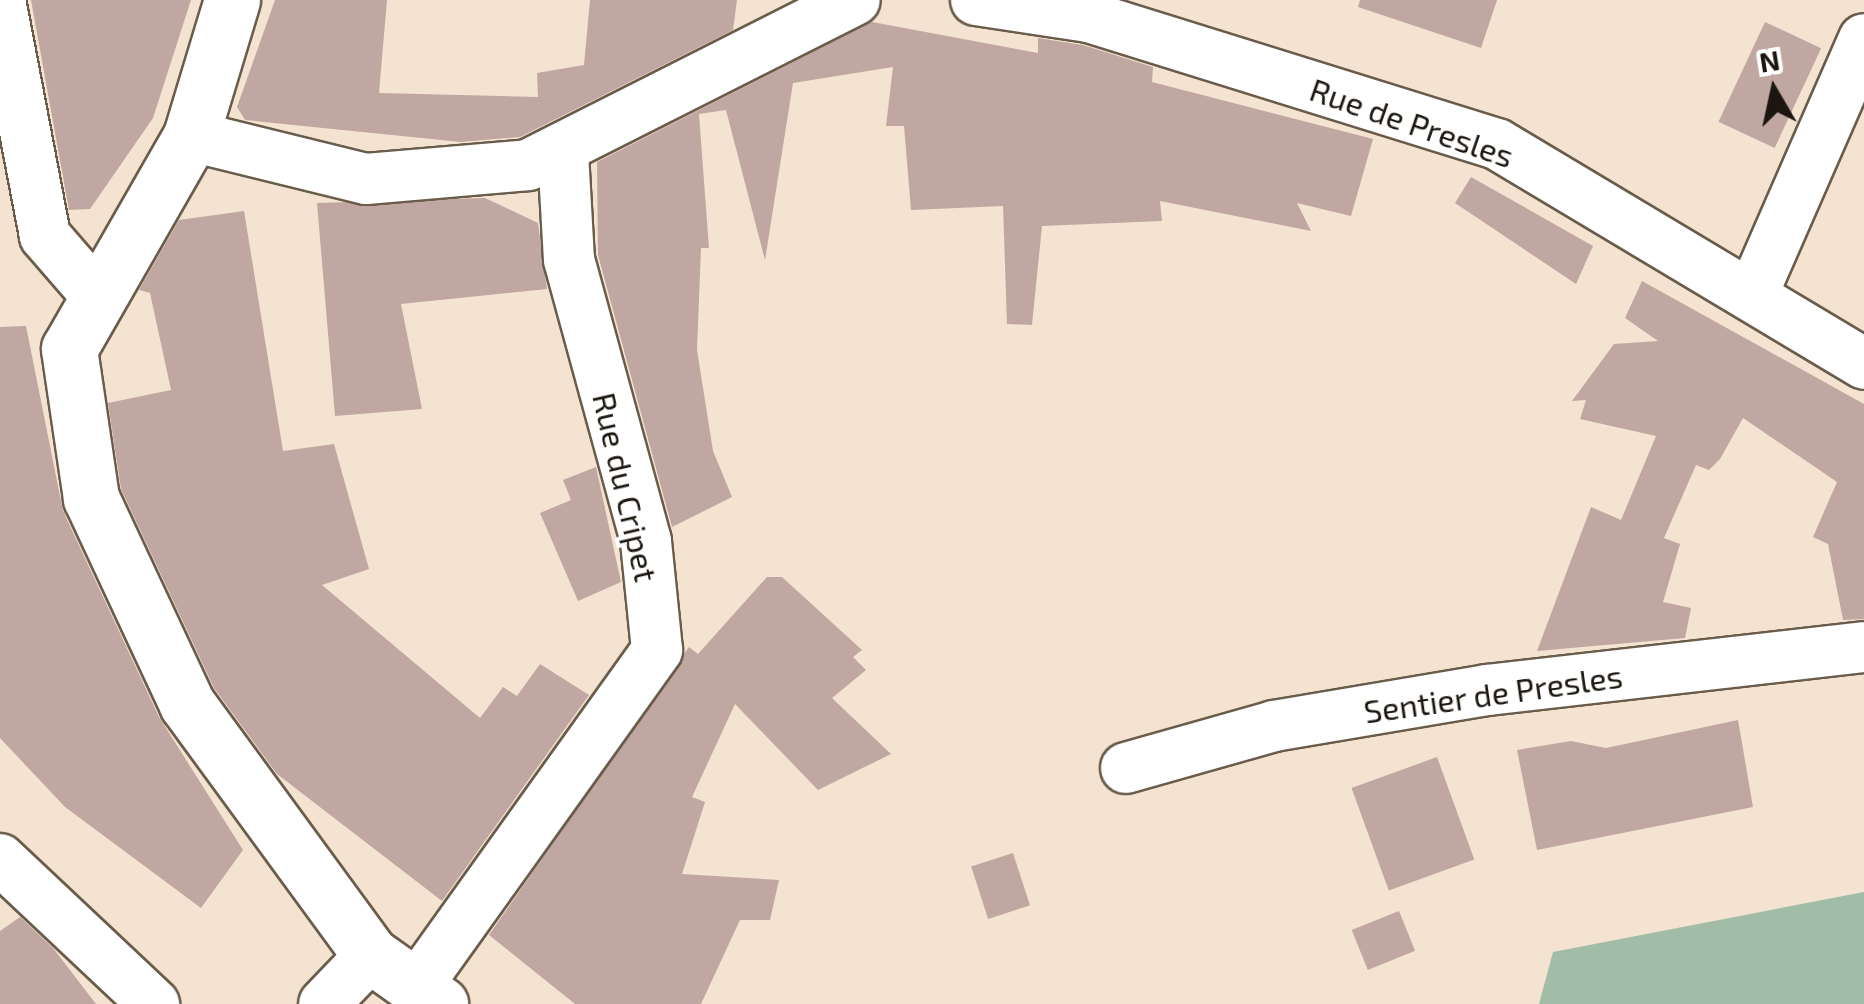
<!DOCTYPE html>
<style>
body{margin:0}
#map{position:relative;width:1864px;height:1004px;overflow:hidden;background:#f3e3d0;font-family:"Exo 2",sans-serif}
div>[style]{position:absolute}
.forest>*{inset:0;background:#a1bca7}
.building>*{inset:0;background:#c1a7a2;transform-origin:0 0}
.roads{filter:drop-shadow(2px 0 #6a5c4b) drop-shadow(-2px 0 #6a5c4b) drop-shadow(0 2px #6a5c4b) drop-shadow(0 -2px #6a5c4b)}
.street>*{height:50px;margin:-25px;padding:0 25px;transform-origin:25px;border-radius:25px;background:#fff}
.secondary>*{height:55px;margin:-27.5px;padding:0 27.5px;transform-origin:27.5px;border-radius:27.5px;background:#fff}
span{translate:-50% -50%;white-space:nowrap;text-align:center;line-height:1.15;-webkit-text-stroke:8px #fff;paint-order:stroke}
.street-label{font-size:32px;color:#1b160f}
.north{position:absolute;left:1724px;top:40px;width:100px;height:100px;-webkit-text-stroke:8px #fff;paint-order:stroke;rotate:351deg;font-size:28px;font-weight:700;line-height:40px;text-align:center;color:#1b160f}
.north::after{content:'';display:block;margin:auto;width:35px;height:45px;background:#1b160f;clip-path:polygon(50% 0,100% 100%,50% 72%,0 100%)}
</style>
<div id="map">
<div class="forest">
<div style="clip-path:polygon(1864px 892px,1864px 1004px,1539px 1004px,1553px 952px)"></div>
</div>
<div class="building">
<div style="clip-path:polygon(31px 0,191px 0,153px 118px,90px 209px,69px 210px)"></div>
<div style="clip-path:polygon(275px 0,387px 0,379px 93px,538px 97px,537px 73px,584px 65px,590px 0,737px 0,733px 30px,520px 137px,461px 142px,245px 120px,237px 107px)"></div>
<div style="clip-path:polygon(1360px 0,1497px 0,1481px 48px,1358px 7px)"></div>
<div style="clip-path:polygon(872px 22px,1038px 53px,1038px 38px,1083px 45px,1153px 67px,1152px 82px,1373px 139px,1351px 216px,1297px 203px,1311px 231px,1160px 201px,1162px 221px,1042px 226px,1032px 325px,1007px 324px,1003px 206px,911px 210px,904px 126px,886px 126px,893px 67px,793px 83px,765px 260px,726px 110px,699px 114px,709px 248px,701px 248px,697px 350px,713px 451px,732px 497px,672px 527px,598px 255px,597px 162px)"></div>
<div style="left:1765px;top:22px;width:62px;height:110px;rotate:25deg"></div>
<div style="clip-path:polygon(1471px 177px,1593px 246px,1576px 284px,1455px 203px)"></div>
<div style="clip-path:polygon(485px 198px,538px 223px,547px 289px,401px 304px,422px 409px,335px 416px,317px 203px)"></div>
<div style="clip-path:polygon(244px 211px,283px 451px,334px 444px,369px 569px,322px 585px,480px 718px,503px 687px,517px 696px,540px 664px,589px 695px,442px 901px,277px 774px,214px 688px,121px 489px,108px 403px,171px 390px,150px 293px,139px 290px,179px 220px)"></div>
<div style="clip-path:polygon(1642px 281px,1864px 404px,1864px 619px,1843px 620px,1828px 544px,1813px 537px,1837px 482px,1743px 418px,1720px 459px,1709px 470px,1696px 465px,1664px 538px,1680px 544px,1663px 602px,1691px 608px,1685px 638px,1537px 651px,1591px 507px,1621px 520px,1656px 436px,1580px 419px,1586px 400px,1572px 401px,1614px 344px,1658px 341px,1625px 318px)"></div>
<div style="clip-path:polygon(26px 326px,63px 511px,159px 717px,243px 850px,201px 908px,65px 807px,0 738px,0 327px)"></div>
<div style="clip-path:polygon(596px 467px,621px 582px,578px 601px,540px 513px,571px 500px,563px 480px)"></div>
<div style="clip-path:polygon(767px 577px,782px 577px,862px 650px,853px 657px,866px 670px,832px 698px,891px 754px,818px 790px,735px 704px,692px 797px,705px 802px,682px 874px,779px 880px,770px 920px,740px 920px,701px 1004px,575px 1004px,489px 935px,689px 647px,698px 654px)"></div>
<div style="clip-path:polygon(1738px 720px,1753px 807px,1537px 850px,1517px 750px,1571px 741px,1606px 748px)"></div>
<div style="left:1437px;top:757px;width:109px;height:91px;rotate:70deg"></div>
<div style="left:1013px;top:853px;width:55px;height:44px;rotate:72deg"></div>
<div style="left:1399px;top:911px;width:43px;height:51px;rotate:68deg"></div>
<div style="clip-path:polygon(20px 917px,53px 948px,96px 1004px,0 1004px,0 931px)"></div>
</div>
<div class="roads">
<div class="street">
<div style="left:0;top:0;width:240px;rotate:79.2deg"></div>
<div style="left:45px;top:236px;width:79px;rotate:49.1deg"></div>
<div style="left:976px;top:0;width:114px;rotate:8.6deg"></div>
<div style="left:1089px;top:17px;width:427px;rotate:17.3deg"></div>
<div style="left:1497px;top:144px;width:428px;rotate:30.9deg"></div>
<div style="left:191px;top:136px;width:180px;rotate:13.8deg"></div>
<div style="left:366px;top:179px;width:163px;rotate:-4.9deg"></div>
<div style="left:528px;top:165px;width:366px;rotate:-26.8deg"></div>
<div style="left:1753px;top:293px;width:277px;rotate:-66.4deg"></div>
<div style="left:1126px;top:768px;width:154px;rotate:-15.8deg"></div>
<div style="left:1274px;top:726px;width:216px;rotate:-9.6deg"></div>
<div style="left:1487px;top:690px;width:379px;rotate:-6.5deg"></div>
<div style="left:0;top:859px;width:212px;rotate:43.3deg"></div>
<div style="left:416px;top:987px;width:414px;rotate:-54.4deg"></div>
<div style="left:657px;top:650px;width:110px;rotate:-95.8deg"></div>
<div style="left:646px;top:541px;width:291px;rotate:-105.3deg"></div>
<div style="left:569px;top:260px;width:107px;rotate:-93.2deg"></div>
<div style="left:324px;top:1004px;width:68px;rotate:-46.2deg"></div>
</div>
<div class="secondary">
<div style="left:232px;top:0;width:142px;rotate:106.8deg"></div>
<div style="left:191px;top:136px;width:245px;rotate:119.8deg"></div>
<div style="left:69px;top:349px;width:151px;rotate:81.6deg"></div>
<div style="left:91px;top:498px;width:227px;rotate:65deg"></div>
<div style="left:187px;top:704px;width:311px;rotate:53.8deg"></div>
<div style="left:371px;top:955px;width:85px;rotate:35.4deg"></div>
</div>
</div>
<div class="street-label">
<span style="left:1412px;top:122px;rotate:19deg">Rue de Presles</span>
<span style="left:626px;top:487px;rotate:77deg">Rue du Cripet</span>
<span style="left:1493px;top:693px;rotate:-8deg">Sentier de Presles</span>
</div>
<div class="north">N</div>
</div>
